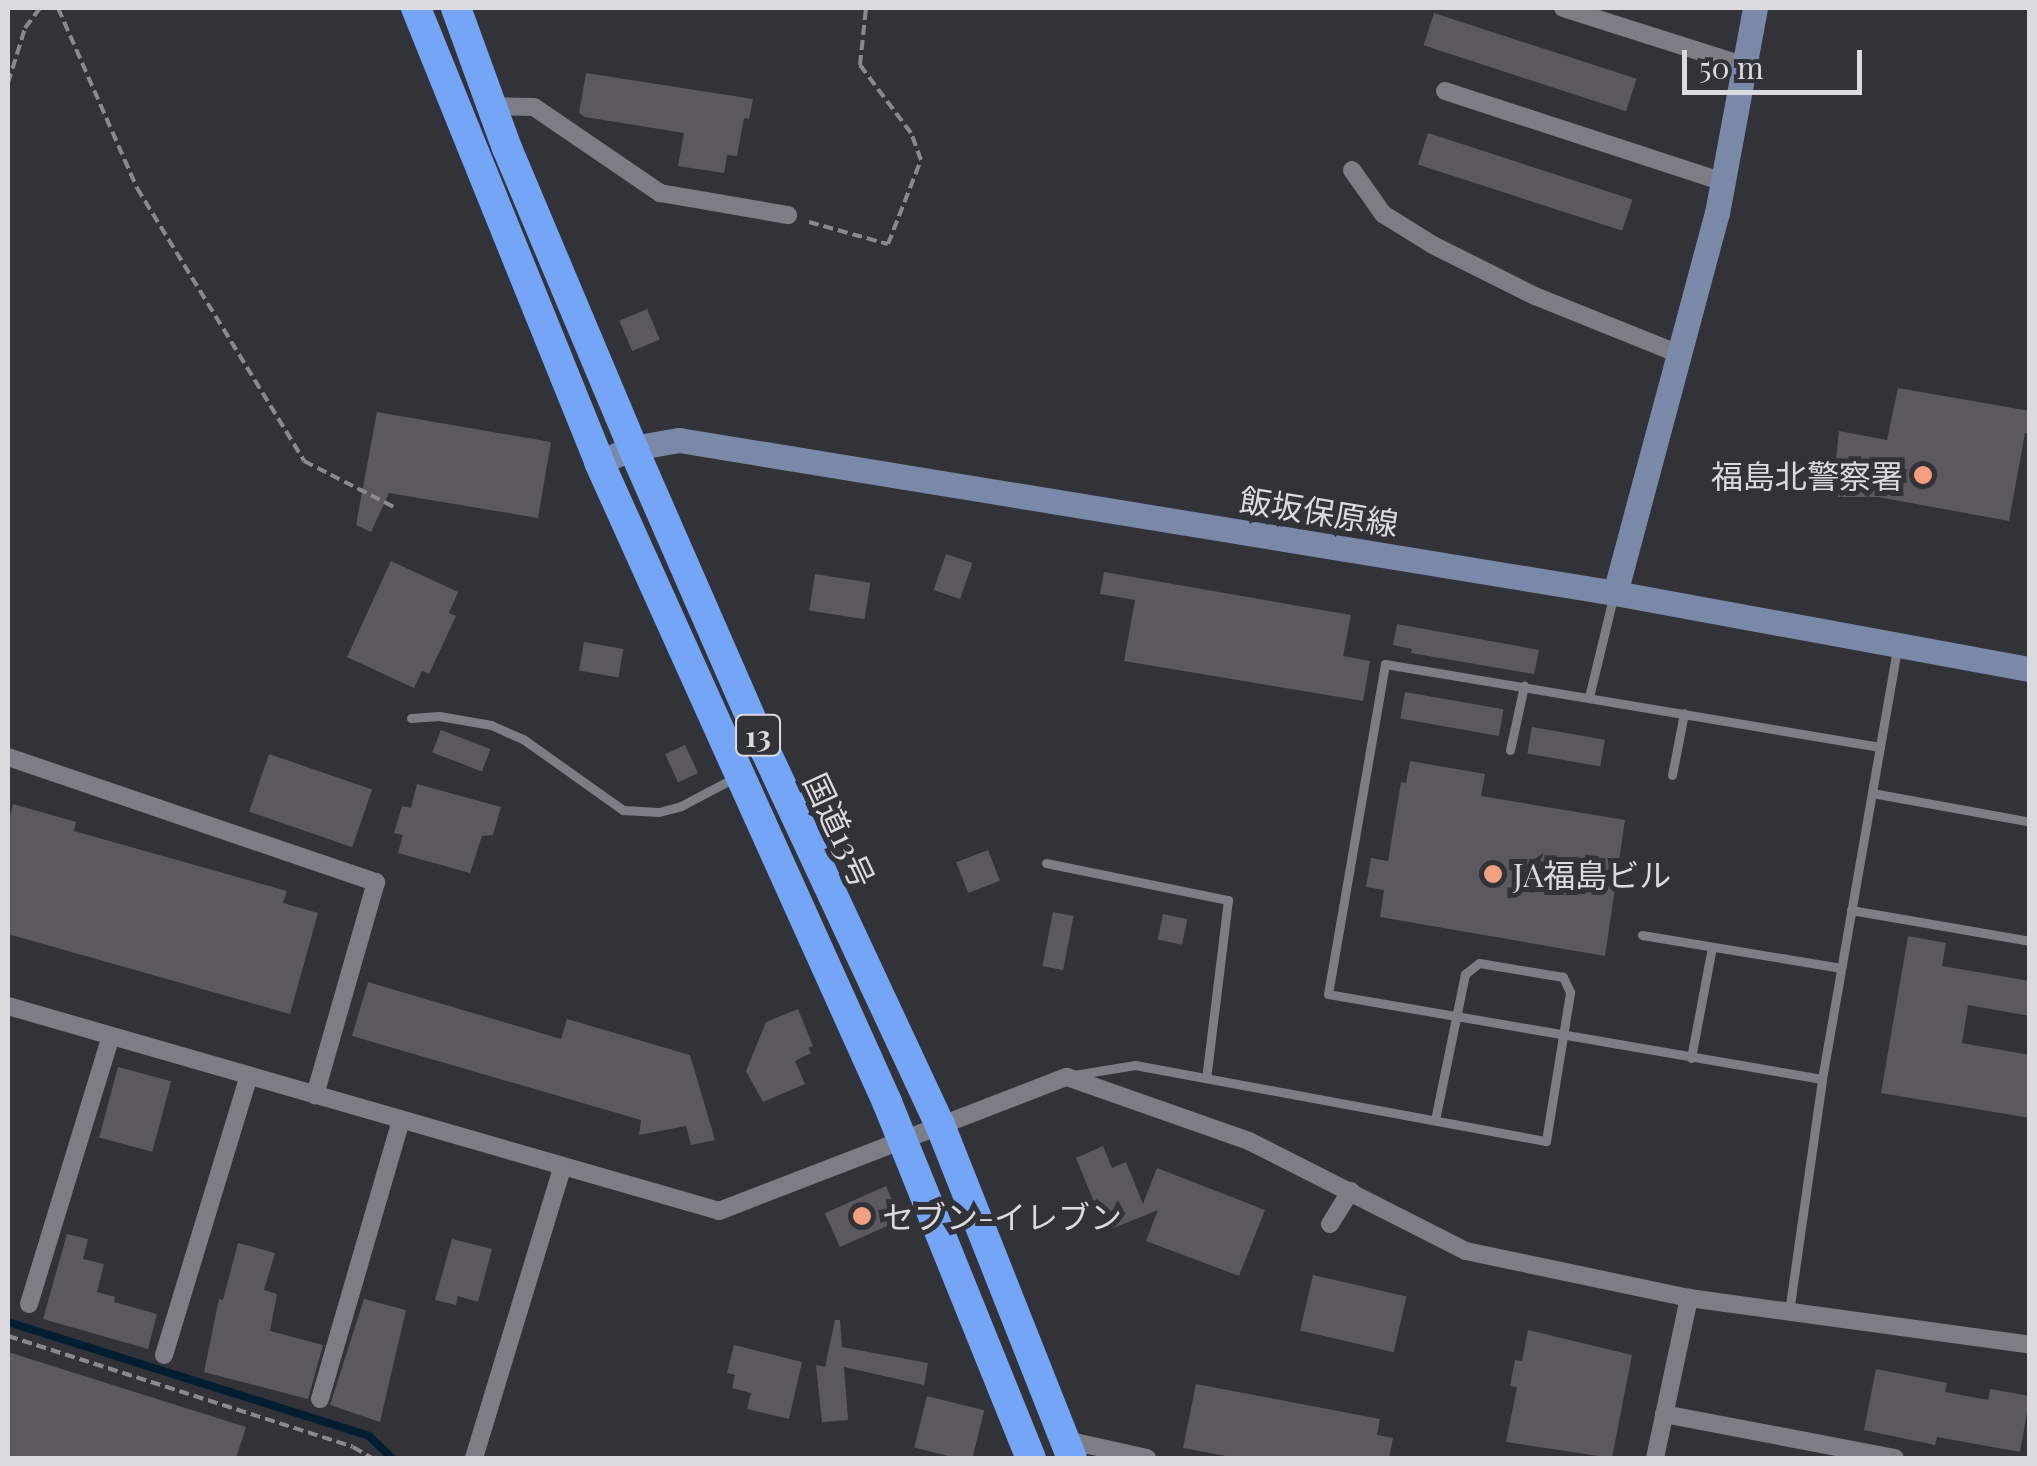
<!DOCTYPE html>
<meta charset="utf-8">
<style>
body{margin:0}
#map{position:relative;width:2037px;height:1466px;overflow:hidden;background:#323239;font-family:"Playfair Display","Noto Sans JP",serif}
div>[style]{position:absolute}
.stream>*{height:8px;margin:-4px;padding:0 4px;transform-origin:4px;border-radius:4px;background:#001e2f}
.building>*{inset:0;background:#5c5860;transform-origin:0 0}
.path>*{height:4px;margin-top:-2px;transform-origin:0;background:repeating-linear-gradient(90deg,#89898f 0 10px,transparent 0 15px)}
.lane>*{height:9px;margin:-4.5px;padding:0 4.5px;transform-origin:4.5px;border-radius:4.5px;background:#7d7d85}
.street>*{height:18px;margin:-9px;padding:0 9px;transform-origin:9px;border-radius:9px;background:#7d7d85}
.secondary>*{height:25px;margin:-12.5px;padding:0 12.5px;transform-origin:12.5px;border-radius:12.5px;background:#7a89a7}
.highway>*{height:30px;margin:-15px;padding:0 15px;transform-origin:15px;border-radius:15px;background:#74a5f7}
.dots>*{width:28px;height:28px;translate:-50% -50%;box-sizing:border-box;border:5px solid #323239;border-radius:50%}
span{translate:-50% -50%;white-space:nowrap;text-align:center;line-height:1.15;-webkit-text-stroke:10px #323239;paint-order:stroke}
.shield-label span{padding:2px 8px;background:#323239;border:2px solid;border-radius:8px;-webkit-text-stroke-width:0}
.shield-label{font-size:30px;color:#dadadf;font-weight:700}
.poi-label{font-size:32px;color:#dadadf}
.right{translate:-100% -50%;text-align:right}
.left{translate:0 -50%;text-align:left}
.street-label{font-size:32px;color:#dadadf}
.frame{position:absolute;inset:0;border:10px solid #dadadf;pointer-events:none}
.scale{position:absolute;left:1682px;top:50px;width:180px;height:45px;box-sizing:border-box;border:5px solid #dadadf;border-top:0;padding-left:12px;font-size:30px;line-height:35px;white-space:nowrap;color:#dadadf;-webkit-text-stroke:8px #323239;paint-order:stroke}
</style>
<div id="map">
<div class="stream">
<div style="left:8px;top:1322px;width:379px;rotate:17.5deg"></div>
<div style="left:369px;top:1436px;width:32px;rotate:44deg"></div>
</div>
<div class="building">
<div style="left:1434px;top:13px;width:213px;height:34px;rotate:18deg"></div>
<div style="clip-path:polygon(586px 73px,753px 99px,749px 119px,744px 118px,737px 156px,727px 155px,724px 173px,678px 166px,684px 133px,585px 117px,579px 113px)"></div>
<div style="left:1428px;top:133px;width:215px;height:33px;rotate:18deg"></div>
<div style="left:647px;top:309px;width:33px;height:30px;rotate:67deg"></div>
<div style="clip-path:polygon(1898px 388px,2030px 411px,2030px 434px,2025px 433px,2009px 521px,1878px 497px,1838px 497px,1838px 483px,1825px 474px,1828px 465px,1836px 459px,1839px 431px,1887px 440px)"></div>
<div style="clip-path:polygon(377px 412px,551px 442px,538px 518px,389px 493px,371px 532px,356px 525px)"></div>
<div style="left:946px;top:554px;width:28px;height:38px;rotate:19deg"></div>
<div style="clip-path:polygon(391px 561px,458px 592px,449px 613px,456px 616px,429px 674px,422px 671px,414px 688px,347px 657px)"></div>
<div style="clip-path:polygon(1104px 572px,1351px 615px,1343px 656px,1370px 661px,1363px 701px,1124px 661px,1135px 600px,1100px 594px)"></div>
<div style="left:815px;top:574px;width:56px;height:37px;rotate:9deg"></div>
<div style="clip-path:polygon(1397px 624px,1539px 650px,1534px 674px,1411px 653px,1412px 649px,1393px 645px)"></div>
<div style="left:584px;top:642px;width:40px;height:29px;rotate:10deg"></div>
<div style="left:1405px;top:692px;width:100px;height:27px;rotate:10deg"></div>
<div style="left:1532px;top:727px;width:74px;height:27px;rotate:10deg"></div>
<div style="left:441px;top:730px;width:53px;height:24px;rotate:21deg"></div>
<div style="left:685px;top:745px;width:31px;height:22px;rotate:65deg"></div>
<div style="left:269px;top:754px;width:109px;height:61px;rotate:19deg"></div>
<div style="clip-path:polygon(1410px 761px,1485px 774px,1481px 796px,1625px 820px,1605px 956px,1380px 917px,1384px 890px,1366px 887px,1371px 858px,1388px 861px,1401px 782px,1406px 783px)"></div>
<div style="clip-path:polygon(417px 784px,501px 807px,493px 835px,482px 836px,470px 873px,398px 853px,403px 835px,394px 833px,402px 806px,411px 808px)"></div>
<div style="clip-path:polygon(13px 804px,76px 822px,74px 831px,287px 891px,283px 903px,318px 913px,290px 1014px,8px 934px,8px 823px)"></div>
<div style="left:988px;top:850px;width:33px;height:34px;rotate:69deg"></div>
<div style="left:1053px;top:912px;width:21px;height:55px;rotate:11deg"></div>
<div style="left:1163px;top:914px;width:25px;height:26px;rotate:12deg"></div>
<div style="clip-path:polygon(1908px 936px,1946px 943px,1942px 966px,2030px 981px,2030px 1016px,1968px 1005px,1962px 1043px,2030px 1055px,2030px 1118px,1881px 1093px)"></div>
<div style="clip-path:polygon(368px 982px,561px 1039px,567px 1019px,690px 1055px,715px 1140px,691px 1145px,686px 1126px,639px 1135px,641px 1120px,352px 1036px)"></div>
<div style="clip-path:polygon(798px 1009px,813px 1046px,808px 1048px,811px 1053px,795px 1061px,805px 1084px,763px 1102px,746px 1071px,766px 1022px)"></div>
<div style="left:118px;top:1067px;width:55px;height:73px;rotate:15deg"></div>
<div style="clip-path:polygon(1103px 1146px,1112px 1168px,1126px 1162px,1143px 1204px,1157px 1168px,1265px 1210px,1239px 1276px,1146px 1241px,1158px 1210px,1106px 1231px,1076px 1158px)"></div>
<div style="left:886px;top:1186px;width:37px;height:67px;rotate:66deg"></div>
<div style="clip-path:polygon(67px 1234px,88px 1239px,83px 1259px,104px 1264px,97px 1292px,115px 1297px,114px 1302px,157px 1314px,148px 1349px,43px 1319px)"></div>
<div style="clip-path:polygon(452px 1239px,492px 1249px,478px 1302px,458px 1296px,456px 1305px,435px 1300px)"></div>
<div style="clip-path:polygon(238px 1243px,275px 1253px,264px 1290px,277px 1294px,270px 1331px,323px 1345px,308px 1399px,204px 1372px,219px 1299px,223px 1300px)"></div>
<div style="left:1313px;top:1275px;width:96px;height:57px;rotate:13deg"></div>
<div style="clip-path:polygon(364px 1299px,406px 1310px,380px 1422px,330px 1405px)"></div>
<div style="clip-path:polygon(835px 1320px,840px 1320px,842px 1347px,928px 1363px,924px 1385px,844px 1367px,848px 1420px,822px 1422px,816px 1365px,825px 1367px)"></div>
<div style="clip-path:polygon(1528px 1330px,1632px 1355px,1612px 1458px,1506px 1442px,1517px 1387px,1510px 1386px,1515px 1360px,1522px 1361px)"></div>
<div style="clip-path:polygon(734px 1345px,802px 1362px,789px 1419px,747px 1409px,751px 1393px,732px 1388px,735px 1375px,727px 1373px)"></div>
<div style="clip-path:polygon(8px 1352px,246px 1427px,236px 1458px,8px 1458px)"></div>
<div style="clip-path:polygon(1876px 1369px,1947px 1383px,1945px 1392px,1988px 1400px,1990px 1389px,2030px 1396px,2020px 1452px,1937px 1437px,1935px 1445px,1864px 1430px)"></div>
<div style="clip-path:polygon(1196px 1384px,1380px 1419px,1377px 1435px,1393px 1438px,1389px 1458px,1237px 1458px,1183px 1448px)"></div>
<div style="left:927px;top:1396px;width:59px;height:53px;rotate:14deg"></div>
</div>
<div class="path">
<div style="left:58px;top:8px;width:197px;rotate:66.3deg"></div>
<div style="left:137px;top:188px;width:320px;rotate:58.5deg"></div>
<div style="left:304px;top:461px;width:101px;rotate:27.1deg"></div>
<div style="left:8px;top:83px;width:58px;rotate:-72.8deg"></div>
<div style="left:25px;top:28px;width:25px;rotate:-53deg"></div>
<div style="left:809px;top:222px;width:82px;rotate:15.6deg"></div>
<div style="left:888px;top:244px;width:90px;rotate:-68.6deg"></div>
<div style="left:921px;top:160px;width:29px;rotate:-110deg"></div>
<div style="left:911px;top:133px;width:85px;rotate:-126.9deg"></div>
<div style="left:860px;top:65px;width:57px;rotate:-84deg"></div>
<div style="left:8px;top:1336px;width:362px;rotate:17.8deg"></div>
<div style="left:353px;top:1447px;width:22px;rotate:30deg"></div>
</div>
<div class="lane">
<div style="left:1589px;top:697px;width:102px;rotate:-76.4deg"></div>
<div style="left:411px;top:718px;width:28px;rotate:-4deg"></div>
<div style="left:439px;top:716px;width:53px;rotate:9.8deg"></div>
<div style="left:491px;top:725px;width:35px;rotate:24deg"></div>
<div style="left:523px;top:739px;width:123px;rotate:35.4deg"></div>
<div style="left:623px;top:810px;width:36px;rotate:3deg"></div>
<div style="left:659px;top:812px;width:23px;rotate:-15deg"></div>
<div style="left:681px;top:806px;width:60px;rotate:-27.8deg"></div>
<div style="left:1510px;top:750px;width:66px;rotate:-77.7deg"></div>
<div style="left:1672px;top:775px;width:63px;rotate:-79deg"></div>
<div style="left:1872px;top:793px;width:157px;rotate:10.3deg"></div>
<div style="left:1046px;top:863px;width:186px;rotate:11.5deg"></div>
<div style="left:1228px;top:900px;width:179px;rotate:97deg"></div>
<div style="left:1851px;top:910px;width:182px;rotate:9.8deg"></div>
<div style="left:1642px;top:935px;width:202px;rotate:9.4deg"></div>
<div style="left:1691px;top:1058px;width:113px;rotate:-79.3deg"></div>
<div style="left:1074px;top:1075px;width:62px;rotate:-9.3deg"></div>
<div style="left:1135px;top:1065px;width:418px;rotate:10.5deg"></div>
<div style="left:1546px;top:1141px;width:151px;rotate:-80.8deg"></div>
<div style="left:1570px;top:992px;width:17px;rotate:-115deg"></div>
<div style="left:1563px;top:977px;width:85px;rotate:-170.5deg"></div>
<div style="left:1479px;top:963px;width:18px;rotate:142deg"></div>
<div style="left:1465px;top:974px;width:149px;rotate:101.6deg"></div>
<div style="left:1822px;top:1079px;width:501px;rotate:-170.24deg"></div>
<div style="left:1328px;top:994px;width:335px;rotate:-80.2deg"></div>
<div style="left:1385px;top:664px;width:502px;rotate:9.52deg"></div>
<div style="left:1789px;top:1312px;width:235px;rotate:-81.9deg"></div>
<div style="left:1822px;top:1079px;width:437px;rotate:-80.1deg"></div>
</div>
<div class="street">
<div style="left:1563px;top:8px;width:192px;rotate:17.6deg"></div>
<div style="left:1445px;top:91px;width:293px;rotate:18.1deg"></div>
<div style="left:492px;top:106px;width:42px;rotate:1.4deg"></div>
<div style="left:534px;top:107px;width:153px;rotate:34.3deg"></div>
<div style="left:660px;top:193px;width:130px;rotate:9.8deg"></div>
<div style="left:1352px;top:170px;width:54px;rotate:54.8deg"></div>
<div style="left:1383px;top:214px;width:59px;rotate:31.8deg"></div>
<div style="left:1433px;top:245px;width:114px;rotate:26.6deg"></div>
<div style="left:1535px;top:296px;width:155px;rotate:21.9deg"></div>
<div style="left:8px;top:757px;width:389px;rotate:18.8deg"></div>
<div style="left:376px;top:882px;width:222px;rotate:106deg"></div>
<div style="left:8px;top:1006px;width:740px;rotate:16.08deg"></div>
<div style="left:719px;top:1211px;width:373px;rotate:-21.1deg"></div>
<div style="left:1067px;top:1077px;width:193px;rotate:19.4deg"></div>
<div style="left:1249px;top:1141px;width:243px;rotate:26.9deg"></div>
<div style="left:1466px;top:1251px;width:228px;rotate:11.9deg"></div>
<div style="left:1689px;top:1298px;width:344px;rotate:7.8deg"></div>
<div style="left:1330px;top:1224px;width:39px;rotate:-58deg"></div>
<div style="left:29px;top:1304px;width:280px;rotate:-73deg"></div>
<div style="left:164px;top:1355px;width:292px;rotate:-73.1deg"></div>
<div style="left:320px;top:1399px;width:290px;rotate:-73.8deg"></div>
<div style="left:1664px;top:1414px;width:235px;rotate:10.8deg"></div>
<div style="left:1066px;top:1440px;width:83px;rotate:12.5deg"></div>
<div style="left:474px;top:1458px;width:303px;rotate:-73.1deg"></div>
<div style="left:1655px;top:1458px;width:164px;rotate:-78deg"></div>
</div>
<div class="secondary">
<div style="left:599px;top:462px;width:37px;rotate:-22deg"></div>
<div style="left:633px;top:448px;width:47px;rotate:-9.9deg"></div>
<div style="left:679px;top:440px;width:948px;rotate:9.28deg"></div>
<div style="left:1615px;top:593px;width:422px;rotate:10.4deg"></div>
<div style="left:1615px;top:593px;width:393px;rotate:-75deg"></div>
<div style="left:1717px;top:213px;width:208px;rotate:-79.5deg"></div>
</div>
<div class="highway">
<div style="left:416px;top:8px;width:489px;rotate:68deg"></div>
<div style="left:599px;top:462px;width:702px;rotate:65.77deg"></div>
<div style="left:887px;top:1102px;width:384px;rotate:68deg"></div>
<div style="left:456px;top:8px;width:149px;rotate:70deg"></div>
<div style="left:507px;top:148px;width:325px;rotate:67.2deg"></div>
<div style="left:633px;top:448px;width:332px;rotate:66.4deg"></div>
<div style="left:766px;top:752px;width:412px;rotate:65deg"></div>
<div style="left:940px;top:1125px;width:358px;rotate:68.4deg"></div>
</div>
<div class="dots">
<div style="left:1923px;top:475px;background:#f2a080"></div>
<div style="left:1493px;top:874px;background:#f2a080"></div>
<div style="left:862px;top:1216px;background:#f2a080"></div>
</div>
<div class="shield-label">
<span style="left:758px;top:735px">13</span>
</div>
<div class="poi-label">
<span class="right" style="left:1903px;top:475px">福島北警察署</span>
<span class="left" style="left:1513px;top:874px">JA福島ビル</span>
<span class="left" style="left:882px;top:1216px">セブン-イレブン</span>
</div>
<div class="street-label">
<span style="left:1319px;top:511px;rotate:9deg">飯坂保原線</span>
<span style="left:840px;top:830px;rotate:65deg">国道13号</span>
</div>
<div class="frame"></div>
<div class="scale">50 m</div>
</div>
